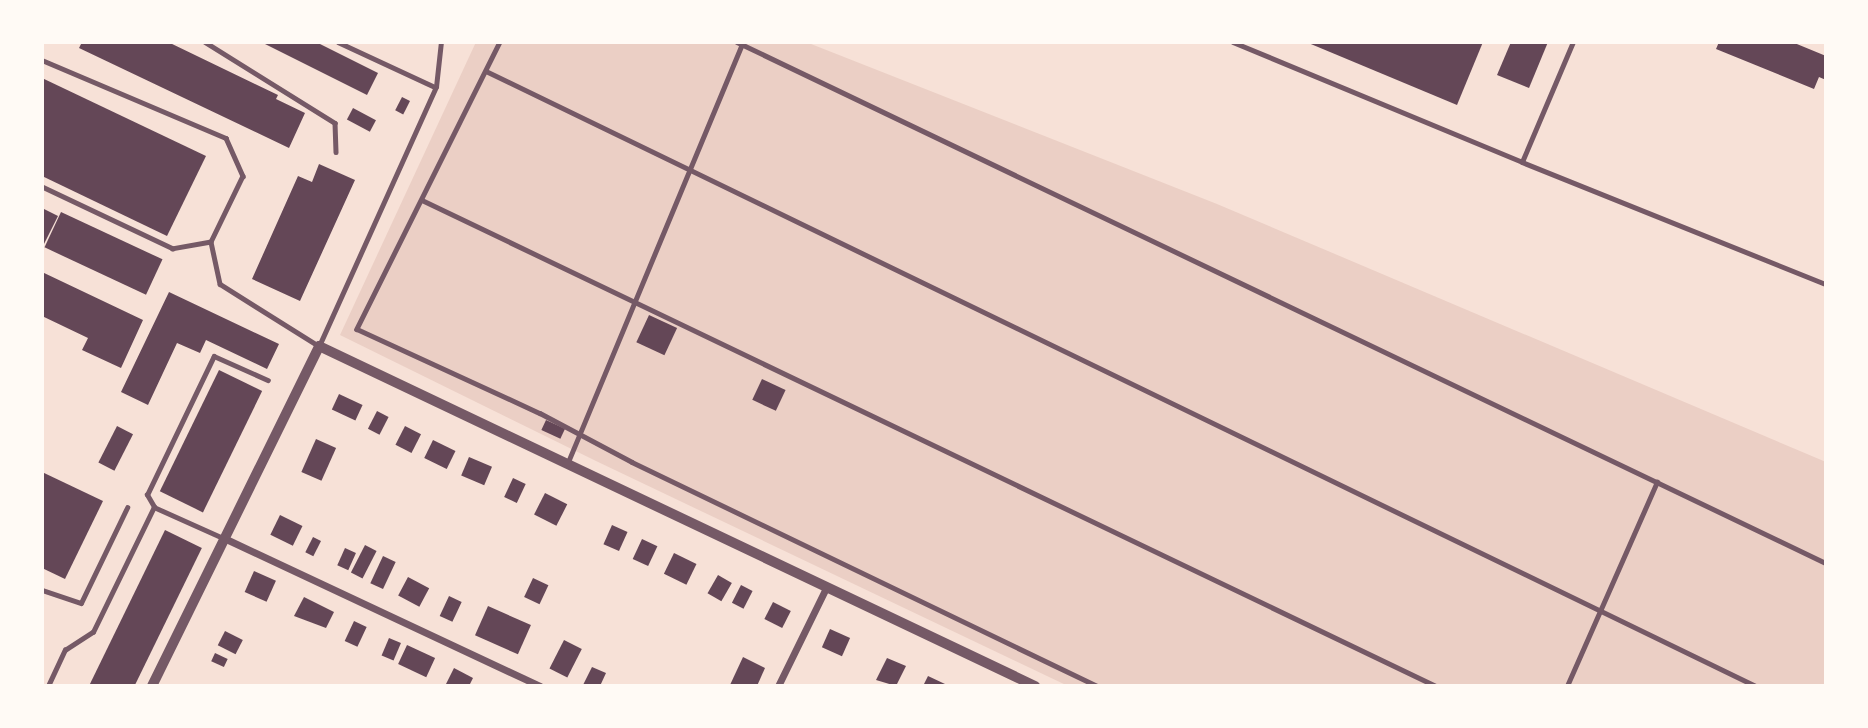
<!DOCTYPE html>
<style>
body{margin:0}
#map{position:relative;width:1868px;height:728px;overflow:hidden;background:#f7e1d7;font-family:"Alegreya Sans",sans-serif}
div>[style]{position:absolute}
.green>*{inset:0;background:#ebcfc5}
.building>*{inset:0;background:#644757;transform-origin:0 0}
.service>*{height:4.5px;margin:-2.25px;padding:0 2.25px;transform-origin:2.25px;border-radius:2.25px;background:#755966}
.minor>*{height:7px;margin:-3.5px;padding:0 3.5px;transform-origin:3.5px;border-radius:3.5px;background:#755966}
.tertiary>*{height:10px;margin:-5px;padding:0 5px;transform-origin:5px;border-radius:5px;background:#755966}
span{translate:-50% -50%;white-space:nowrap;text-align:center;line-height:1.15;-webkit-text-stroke:7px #fffaf5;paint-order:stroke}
.frame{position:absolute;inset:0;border:44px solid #fffaf5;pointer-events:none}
</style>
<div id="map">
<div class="green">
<div style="clip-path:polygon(476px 42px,806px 42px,1217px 204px,1826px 462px,1826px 686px,1068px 686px,596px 461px,340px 335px)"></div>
</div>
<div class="building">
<div style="clip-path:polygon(82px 42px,168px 42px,278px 95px,276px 99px,305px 113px,289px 148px,79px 48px)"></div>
<div style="clip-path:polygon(261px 42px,316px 42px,378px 73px,367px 95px)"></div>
<div style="clip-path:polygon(1306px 42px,1483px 42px,1457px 105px)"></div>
<div style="clip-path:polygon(1511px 42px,1548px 42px,1529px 88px,1497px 75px)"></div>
<div style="clip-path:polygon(1719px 42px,1792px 42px,1826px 56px,1826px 80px,1819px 77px,1814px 89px,1716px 49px)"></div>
<div style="clip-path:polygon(42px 78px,206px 156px,167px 236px,42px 176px)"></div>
<div style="left:402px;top:97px;width:9px;height:15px;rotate:27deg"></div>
<div style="left:353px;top:108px;width:26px;height:13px;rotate:28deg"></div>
<div style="clip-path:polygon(319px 164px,355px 180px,300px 301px,252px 279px,298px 176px,312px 182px)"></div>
<div style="clip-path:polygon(42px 208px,58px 216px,44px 244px,42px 243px)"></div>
<div style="left:61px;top:212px;width:112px;height:39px;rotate:25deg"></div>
<div style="clip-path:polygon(42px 272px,143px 320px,121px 368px,82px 350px,88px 338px,42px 316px)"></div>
<div style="clip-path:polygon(169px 292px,279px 344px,267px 369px,206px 340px,200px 353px,177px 343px,148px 405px,121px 392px)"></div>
<div style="left:649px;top:315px;width:31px;height:30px;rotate:25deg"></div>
<div style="left:219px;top:370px;width:48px;height:135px;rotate:26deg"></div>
<div style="left:762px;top:379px;width:26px;height:23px;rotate:25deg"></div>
<div style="left:339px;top:394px;width:26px;height:17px;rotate:25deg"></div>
<div style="left:377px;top:411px;width:13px;height:20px;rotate:27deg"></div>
<div style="left:546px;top:420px;width:21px;height:11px;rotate:25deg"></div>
<div style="left:117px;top:426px;width:18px;height:41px;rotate:27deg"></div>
<div style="left:405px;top:426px;width:18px;height:21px;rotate:27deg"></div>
<div style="left:316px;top:439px;width:22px;height:36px;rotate:24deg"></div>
<div style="left:433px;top:440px;width:25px;height:20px;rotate:26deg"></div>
<div style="left:469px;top:457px;width:25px;height:20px;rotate:23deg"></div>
<div style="clip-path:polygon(42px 472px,103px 501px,65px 579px,42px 568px)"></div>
<div style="left:513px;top:478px;width:14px;height:21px;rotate:25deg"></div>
<div style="left:545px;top:493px;width:25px;height:24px;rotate:27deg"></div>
<div style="left:280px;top:515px;width:25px;height:22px;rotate:26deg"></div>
<div style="left:612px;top:525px;width:17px;height:21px;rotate:24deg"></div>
<div style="left:165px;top:530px;width:41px;height:174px;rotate:26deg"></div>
<div style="left:313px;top:537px;width:9px;height:17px;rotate:27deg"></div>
<div style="left:642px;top:539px;width:17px;height:22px;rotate:25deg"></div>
<div style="left:365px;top:545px;width:13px;height:31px;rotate:27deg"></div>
<div style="left:345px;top:548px;width:12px;height:19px;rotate:24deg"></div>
<div style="left:674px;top:553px;width:25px;height:23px;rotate:26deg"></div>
<div style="left:383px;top:556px;width:14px;height:30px;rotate:25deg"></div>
<div style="left:254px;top:571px;width:24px;height:23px;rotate:24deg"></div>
<div style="left:718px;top:575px;width:16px;height:21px;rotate:30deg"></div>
<div style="left:408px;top:577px;width:24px;height:21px;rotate:28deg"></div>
<div style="left:533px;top:578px;width:17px;height:21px;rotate:25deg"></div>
<div style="left:741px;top:585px;width:13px;height:20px;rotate:27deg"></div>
<div style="left:449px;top:596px;width:14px;height:22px;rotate:25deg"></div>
<div style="clip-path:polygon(304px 597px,334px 612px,326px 628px,294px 616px)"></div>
<div style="left:773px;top:602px;width:20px;height:19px;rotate:27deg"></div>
<div style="left:488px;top:606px;width:47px;height:32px;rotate:24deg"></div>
<div style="left:354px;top:621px;width:14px;height:22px;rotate:25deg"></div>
<div style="left:830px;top:629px;width:22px;height:20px;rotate:24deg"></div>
<div style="left:225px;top:631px;width:20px;height:16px;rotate:27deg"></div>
<div style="left:389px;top:638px;width:13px;height:19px;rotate:23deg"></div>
<div style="left:564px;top:640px;width:20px;height:32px;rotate:27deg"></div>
<div style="left:407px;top:645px;width:31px;height:21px;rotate:25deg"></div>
<div style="left:215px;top:653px;width:14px;height:9px;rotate:25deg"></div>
<div style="clip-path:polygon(743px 657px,765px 668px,757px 686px,730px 685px)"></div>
<div style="clip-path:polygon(887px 658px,906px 666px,896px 686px,876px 680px)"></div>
<div style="clip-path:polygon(592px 667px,606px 673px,600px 686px,583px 685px)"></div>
<div style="clip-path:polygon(454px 668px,473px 678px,469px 686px,445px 686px)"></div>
<div style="clip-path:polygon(928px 676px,945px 684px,945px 686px,923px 686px)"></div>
</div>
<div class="service">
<div style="left:205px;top:42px;width:153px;rotate:31.9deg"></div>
<div style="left:335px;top:123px;width:29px;rotate:88deg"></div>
<div style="left:338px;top:42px;width:107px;rotate:24.9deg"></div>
<div style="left:500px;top:42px;width:321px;rotate:116.5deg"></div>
<div style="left:357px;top:329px;width:201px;rotate:24.7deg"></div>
<div style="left:540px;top:413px;width:104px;rotate:28deg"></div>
<div style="left:632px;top:462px;width:516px;rotate:25.72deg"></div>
<div style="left:737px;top:42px;width:1207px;rotate:25.57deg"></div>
<div style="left:1233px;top:42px;width:313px;rotate:22.5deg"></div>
<div style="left:1522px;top:162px;width:130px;rotate:-67deg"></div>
<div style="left:42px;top:60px;width:200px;rotate:23deg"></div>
<div style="left:226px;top:138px;width:42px;rotate:65.9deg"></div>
<div style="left:243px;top:176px;width:73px;rotate:115.9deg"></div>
<div style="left:211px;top:242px;width:39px;rotate:170deg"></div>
<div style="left:173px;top:249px;width:145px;rotate:-154.7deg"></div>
<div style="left:486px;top:71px;width:1411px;rotate:25.84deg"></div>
<div style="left:1522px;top:162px;width:328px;rotate:21.9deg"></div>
<div style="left:422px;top:200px;width:1124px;rotate:25.61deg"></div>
<div style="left:211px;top:242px;width:43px;rotate:77.9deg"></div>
<div style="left:220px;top:284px;width:117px;rotate:32.1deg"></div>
<div style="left:319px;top:346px;width:284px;rotate:-65.7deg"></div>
<div style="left:436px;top:87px;width:45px;rotate:-83.7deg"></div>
<div style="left:568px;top:462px;width:453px;rotate:-67.4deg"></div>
<div style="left:154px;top:507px;width:76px;rotate:24.2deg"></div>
<div style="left:42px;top:590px;width:41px;rotate:18.4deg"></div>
<div style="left:81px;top:603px;width:106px;rotate:-64.2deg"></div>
<div style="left:48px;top:686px;width:40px;rotate:-65deg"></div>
<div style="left:65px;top:650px;width:33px;rotate:-33deg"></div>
<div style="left:93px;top:632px;width:139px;rotate:-64deg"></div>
<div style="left:154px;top:507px;width:14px;rotate:-120deg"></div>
<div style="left:147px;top:495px;width:154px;rotate:-64.3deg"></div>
<div style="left:214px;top:356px;width:59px;rotate:24deg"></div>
<div style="left:1567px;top:686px;width:223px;rotate:-66.2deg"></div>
</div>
<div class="minor">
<div style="left:226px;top:539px;width:347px;rotate:25.1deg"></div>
<div style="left:778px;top:686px;width:111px;rotate:-63.9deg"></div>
</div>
<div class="tertiary">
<div style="left:152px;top:686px;width:379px;rotate:-63.8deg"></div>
<div style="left:319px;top:346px;width:793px;rotate:25.4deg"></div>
</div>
<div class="frame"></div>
</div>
